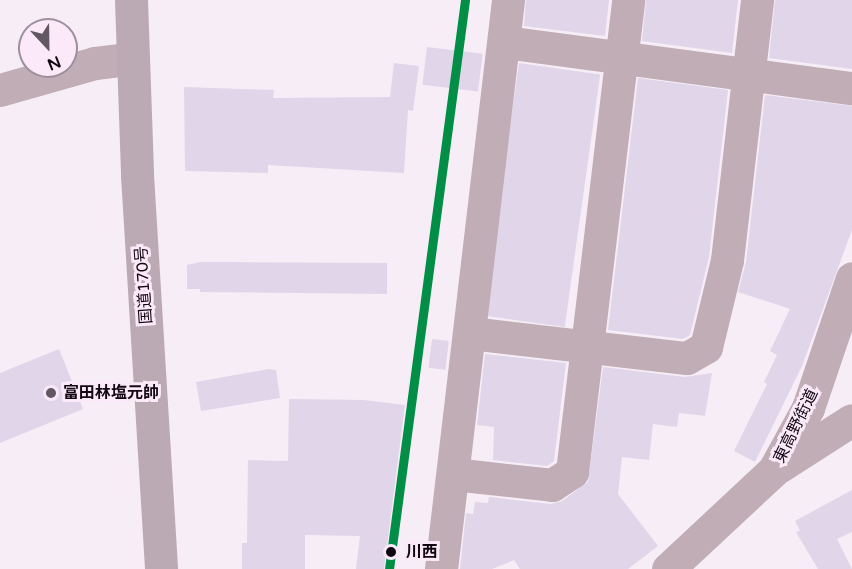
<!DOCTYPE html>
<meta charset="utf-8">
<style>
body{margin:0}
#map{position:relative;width:852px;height:569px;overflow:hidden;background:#f7edf6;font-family:"Varela Round","Noto Sans JP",sans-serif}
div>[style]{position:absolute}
.building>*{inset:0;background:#e1d5ea;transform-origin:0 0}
.minor>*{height:33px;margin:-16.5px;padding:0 16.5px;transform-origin:16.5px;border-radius:16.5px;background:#c0adb6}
.highway>*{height:33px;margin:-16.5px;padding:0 16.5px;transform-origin:16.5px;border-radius:16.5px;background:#bba9b3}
.rail-1>*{height:9px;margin:-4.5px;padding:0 4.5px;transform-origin:4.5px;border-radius:4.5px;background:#028e46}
.dots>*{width:16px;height:16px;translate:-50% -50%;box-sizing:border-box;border:3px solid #fbe9f9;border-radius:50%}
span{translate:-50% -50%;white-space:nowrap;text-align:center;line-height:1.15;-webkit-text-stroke:6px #fbe9f9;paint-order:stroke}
.street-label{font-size:16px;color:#120811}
.poi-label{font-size:16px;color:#120811;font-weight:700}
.left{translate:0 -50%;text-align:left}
.stop-label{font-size:16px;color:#120811;font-weight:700}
.north{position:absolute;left:18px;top:18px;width:60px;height:60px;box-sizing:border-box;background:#fbe9f9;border:2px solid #9e8f9c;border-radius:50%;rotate:158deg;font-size:16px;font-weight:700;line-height:24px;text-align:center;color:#120811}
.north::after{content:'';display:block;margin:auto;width:21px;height:27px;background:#625861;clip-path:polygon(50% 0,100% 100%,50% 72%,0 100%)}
</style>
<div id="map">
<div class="building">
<div style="clip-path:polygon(526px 0,609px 0,605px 36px,524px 26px)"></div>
<div style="clip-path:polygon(646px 0,738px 0,732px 53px,642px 41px)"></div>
<div style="clip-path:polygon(775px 0,852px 0,852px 69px,769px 58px)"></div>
<div style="left:427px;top:47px;width:56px;height:38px;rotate:7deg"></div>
<div style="clip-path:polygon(394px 63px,419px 66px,413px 111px,408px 110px,404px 173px,268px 165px,268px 173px,185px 171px,184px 87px,274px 90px,273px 98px,390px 97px)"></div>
<div style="left:519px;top:63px;width:82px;height:255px;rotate:8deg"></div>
<div style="clip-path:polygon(638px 78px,728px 90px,709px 257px,690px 335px,683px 339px,608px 330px)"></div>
<div style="clip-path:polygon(765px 95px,852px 106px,852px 230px,802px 366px,755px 462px,734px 451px,767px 384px,764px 382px,777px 355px,770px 351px,790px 309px,738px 292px,746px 262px)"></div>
<div style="clip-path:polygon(200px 262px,387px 263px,387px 294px,200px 292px,200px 289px,187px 289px,187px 265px)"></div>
<div style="left:432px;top:339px;width:17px;height:29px;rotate:7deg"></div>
<div style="clip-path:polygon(59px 349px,83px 409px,0 443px,0 373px)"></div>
<div style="clip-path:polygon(485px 354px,566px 363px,554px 461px,547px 466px,493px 460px,494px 427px,477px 425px)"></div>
<div style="clip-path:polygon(603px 367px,685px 377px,712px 373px,705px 416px,679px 413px,677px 427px,653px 424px,649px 460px,622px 457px,618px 494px,658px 546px,628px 569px,520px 569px,514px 560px,492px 569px,460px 569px,466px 513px,473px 514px,475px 502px,488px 503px,489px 497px,551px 504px,562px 501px,588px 482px)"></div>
<div style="clip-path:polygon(269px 369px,276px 370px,280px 398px,201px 411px,196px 382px)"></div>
<div style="clip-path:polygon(289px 399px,364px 400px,405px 405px,384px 569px,356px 569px,360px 536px,305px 535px,305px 569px,242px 569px,242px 543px,247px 543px,248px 460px,288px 461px)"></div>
<div style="clip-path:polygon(852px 490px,852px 532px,837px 539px,852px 569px,818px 569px,796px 532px,800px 531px,795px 521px)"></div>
</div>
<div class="minor">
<div style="left:505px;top:42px;width:350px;rotate:7.6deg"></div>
<div style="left:0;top:90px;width:99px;rotate:-15.9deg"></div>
<div style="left:95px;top:63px;width:38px;rotate:-7deg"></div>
<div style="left:470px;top:333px;width:218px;rotate:6.6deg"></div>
<div style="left:687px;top:358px;width:22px;rotate:-30deg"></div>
<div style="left:706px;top:347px;width:89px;rotate:-76.4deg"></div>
<div style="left:727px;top:260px;width:262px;rotate:-83.4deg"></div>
<div style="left:780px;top:466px;width:85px;rotate:-32.6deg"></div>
<div style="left:453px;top:474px;width:100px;rotate:6.3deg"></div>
<div style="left:552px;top:485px;width:24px;rotate:-33deg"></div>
<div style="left:572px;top:472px;width:475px;rotate:-83.2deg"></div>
<div style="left:441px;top:569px;width:573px;rotate:-83.28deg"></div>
<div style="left:668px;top:569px;width:145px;rotate:-43deg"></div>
<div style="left:774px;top:470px;width:71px;rotate:-61.3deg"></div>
<div style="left:808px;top:408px;width:137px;rotate:-71.3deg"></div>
</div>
<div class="highway">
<div style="left:131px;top:0;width:175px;rotate:88deg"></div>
<div style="left:137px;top:175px;width:395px;rotate:86.5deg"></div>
</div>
<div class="rail-1">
<div style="left:389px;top:569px;width:574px;rotate:-82.39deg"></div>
</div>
<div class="dots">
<div style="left:51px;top:393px;background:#625861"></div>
<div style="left:391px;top:552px;background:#120811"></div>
</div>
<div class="street-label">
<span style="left:144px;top:285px;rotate:-94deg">国道170号</span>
<span style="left:796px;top:426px;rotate:-64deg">東高野街道</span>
</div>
<div class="poi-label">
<span class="left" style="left:63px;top:393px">富田林塩元帥</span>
</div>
<div class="stop-label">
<span class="left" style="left:406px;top:552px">川西</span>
</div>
<div class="north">N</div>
</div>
